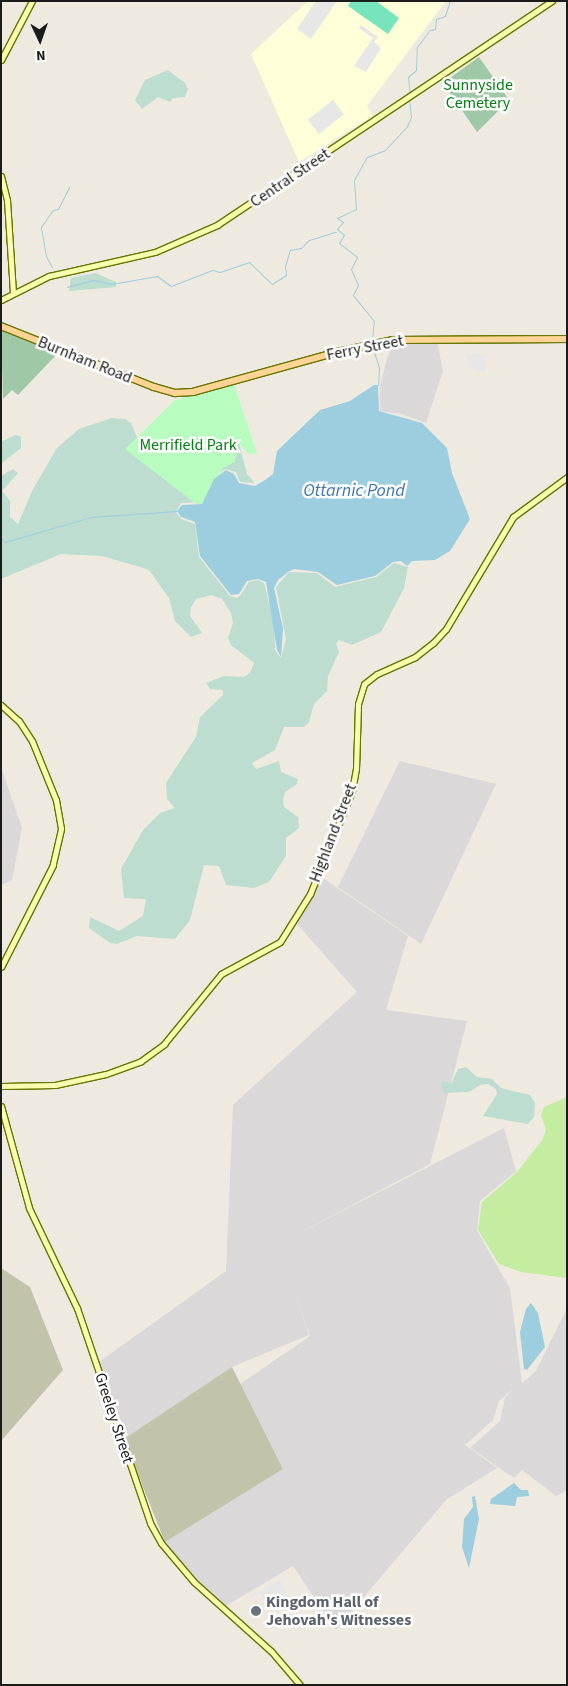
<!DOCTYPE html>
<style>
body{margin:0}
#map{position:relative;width:568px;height:1686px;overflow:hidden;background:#eeeae0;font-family:"Source Sans 3",sans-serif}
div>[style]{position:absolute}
.residential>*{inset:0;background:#dad8d8}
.education>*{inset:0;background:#feffd8}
.construction>*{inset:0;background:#c2c3ab}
.grass>*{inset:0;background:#c4eda1}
.wetland>*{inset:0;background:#bcddcf}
.cemetery>*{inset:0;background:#9fc8a7}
.park>*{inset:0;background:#b8fdbf}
.pitch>*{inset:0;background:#77e4bd}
.parking>*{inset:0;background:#e7e7e7;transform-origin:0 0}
.water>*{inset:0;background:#9dcedf}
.stream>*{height:1px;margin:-0.5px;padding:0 0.5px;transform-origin:0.5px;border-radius:0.5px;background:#9dcedf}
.roads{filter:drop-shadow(1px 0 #657500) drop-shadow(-1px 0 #657500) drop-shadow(0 1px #657500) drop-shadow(0 -1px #657500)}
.secondary>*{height:5px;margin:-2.5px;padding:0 2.5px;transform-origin:2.5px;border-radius:2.5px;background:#f8feae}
.primary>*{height:5.5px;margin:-2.75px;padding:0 2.75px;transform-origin:2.75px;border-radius:2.75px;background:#ffd494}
.dots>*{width:14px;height:14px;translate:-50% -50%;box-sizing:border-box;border:2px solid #fff;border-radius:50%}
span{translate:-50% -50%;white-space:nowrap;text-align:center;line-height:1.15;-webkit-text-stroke:5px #fff;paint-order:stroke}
.park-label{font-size:16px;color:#047f11}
.street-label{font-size:16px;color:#1b1b1b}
.worship-label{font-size:16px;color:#5b616d;font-weight:700}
.left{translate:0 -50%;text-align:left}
.water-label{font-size:18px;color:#4276b1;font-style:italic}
.frame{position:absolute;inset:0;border:2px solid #1b1b1b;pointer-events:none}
.north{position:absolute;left:15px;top:15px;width:50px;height:50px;-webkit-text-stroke:4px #fff;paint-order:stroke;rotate:177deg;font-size:14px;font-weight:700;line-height:20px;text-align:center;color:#1b1b1b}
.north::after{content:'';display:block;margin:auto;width:18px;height:22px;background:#1b1b1b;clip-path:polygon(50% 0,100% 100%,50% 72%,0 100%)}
</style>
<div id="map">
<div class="residential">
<div style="clip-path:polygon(437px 341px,443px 371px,426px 423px,402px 414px,380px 411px,380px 386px,391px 344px)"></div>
<div style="clip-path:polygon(400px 761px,496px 784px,421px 944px,338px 887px)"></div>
<div style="clip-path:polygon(1px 767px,22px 828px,12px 880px,1px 885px)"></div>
<div style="clip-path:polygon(320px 876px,408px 936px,386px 1010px,467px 1021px,430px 1164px,286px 1240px,504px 1128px,516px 1171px,480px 1201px,477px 1231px,510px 1288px,522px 1383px,536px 1371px,567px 1308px,567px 1490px,556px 1496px,522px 1470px,514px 1478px,470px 1448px,500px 1421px,505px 1398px,513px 1389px,499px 1401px,493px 1420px,465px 1445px,497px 1468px,446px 1500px,336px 1630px,293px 1566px,224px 1607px,196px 1580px,165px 1542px,283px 1469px,240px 1384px,310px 1336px,292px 1286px,309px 1335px,232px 1367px,124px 1439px,99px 1362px,226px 1271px,233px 1105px,357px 992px,297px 924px)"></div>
</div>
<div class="education">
<div style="clip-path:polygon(308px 1px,446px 1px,367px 106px,373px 116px,299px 162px,251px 54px)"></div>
</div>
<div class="construction">
<div style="clip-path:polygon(1px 1268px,30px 1287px,63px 1370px,1px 1441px)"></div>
<div style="clip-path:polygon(232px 1367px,283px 1469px,165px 1542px,124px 1439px)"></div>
</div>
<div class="grass">
<div style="clip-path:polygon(567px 1097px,567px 1278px,521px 1272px,499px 1264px,478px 1230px,482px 1202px,517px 1172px,543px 1139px,546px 1129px,541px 1115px,544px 1107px)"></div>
</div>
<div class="wetland">
<div style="clip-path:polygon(168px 70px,185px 83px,188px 89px,185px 97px,173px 98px,170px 102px,158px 97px,142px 109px,135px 100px,145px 80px)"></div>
<div style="clip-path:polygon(95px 273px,116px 282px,116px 287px,69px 291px,71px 278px)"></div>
<div style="clip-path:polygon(112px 418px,125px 419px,131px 423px,138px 440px,239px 443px,247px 474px,255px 483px,240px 482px,236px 472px,225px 469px,212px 478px,201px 502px,181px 503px,176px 512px,181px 519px,195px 524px,199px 557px,230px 596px,237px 598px,240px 596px,249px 582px,258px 580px,264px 583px,274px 624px,275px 650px,281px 658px,286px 639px,276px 587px,289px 572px,317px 573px,335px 587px,376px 577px,394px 563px,408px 567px,404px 588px,381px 632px,352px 645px,339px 640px,336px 644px,339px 652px,328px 676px,327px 691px,314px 704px,309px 722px,304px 727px,284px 727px,275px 750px,252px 763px,256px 769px,279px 761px,281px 772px,298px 779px,297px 784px,285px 792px,283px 800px,284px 807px,298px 817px,299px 828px,286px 838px,286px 856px,269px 882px,254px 888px,226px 885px,219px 866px,204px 865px,190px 920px,175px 939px,137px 936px,117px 944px,110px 943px,89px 928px,90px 917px,119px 931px,143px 916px,146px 899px,124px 898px,121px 869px,143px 830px,160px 813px,175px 808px,167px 799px,166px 783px,196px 737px,200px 717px,223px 695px,223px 690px,210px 689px,206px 683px,224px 676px,244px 677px,250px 673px,254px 663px,231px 645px,228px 638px,233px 623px,231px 613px,222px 599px,212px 595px,196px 599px,191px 607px,190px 616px,202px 633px,191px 637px,175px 621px,169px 598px,149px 570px,140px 567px,102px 556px,61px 554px,1px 579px,1px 476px,13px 469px,18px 473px,2px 491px,10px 501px,10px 517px,18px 524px,33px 489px,57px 448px,79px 429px)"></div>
<div style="clip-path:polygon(15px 435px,21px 436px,21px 448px,1px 464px,1px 442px)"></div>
<div style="clip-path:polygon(466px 1067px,477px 1077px,492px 1079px,501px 1088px,530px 1095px,535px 1103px,534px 1117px,528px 1124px,483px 1116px,497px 1094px,496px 1089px,488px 1084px,480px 1085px,469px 1092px,444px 1093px,441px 1084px,444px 1081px,451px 1084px,458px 1069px)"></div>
</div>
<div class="cemetery">
<div style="clip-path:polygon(479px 57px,509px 100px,477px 132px,443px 83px)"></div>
<div style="clip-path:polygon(1px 330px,59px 352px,18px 395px,12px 390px,3px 399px)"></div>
</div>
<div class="park">
<div style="clip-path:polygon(234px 384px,257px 453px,248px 454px,239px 443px,235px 462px,223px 468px,200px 507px,125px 449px,175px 400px)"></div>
</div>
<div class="pitch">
<div style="clip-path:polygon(351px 1px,376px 1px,399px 18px,388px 34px,348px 6px)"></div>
</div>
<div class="parking">
<div style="clip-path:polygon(316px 1px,337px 1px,311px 39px,297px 29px)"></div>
<div style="clip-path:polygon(361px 25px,378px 37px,374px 42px,381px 48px,366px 72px,354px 66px,373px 38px,359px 28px)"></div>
<div style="left:333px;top:100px;width:18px;height:32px;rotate:52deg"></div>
<div style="clip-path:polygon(485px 353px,486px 370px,475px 371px,474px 367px,468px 368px,467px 355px)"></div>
<div style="clip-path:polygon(280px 1580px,289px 1596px,268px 1607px,261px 1593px,251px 1598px,250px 1596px)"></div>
</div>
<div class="water">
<div style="clip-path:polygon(374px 385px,378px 385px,379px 411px,422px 423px,447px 448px,452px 473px,470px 519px,450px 551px,435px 560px,412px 561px,407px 566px,401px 561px,393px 562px,375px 576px,337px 585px,318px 572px,294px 569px,288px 572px,278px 580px,274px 588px,283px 629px,281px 657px,277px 650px,266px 582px,258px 579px,247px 581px,239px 594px,231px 595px,200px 556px,195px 522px,181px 517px,177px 511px,182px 505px,202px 504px,214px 479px,226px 470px,234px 474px,239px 483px,255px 486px,265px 480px,273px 474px,277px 451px,320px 410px,350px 401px)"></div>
<div style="clip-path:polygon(531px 1303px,538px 1313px,545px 1347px,527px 1370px,524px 1369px,520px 1332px,526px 1309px)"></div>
<div style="clip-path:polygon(514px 1483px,521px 1490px,528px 1490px,529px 1496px,517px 1497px,515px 1506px,490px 1504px,491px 1499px)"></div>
<div style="clip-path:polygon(475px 1496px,479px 1519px,469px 1568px,462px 1547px,464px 1519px,473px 1507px,472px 1497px)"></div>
</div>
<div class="stream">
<div style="left:410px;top:94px;width:17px;rotate:-97deg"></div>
<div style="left:408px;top:77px;width:11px;rotate:-41deg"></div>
<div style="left:416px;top:70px;width:23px;rotate:-88deg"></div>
<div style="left:417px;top:47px;width:21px;rotate:-53deg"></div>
<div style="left:430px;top:30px;width:5px;rotate:-11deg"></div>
<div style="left:435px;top:29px;width:10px;rotate:-84deg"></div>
<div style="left:436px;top:19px;width:9px;rotate:-18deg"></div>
<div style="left:445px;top:16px;width:16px;rotate:-72deg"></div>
<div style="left:52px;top:267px;width:13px;rotate:-119deg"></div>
<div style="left:46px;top:256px;width:29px;rotate:-100deg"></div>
<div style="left:41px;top:227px;width:21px;rotate:-55deg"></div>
<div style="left:53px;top:210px;width:5px;rotate:-11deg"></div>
<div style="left:58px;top:209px;width:25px;rotate:-63deg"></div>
<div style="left:67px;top:287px;width:28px;rotate:-15deg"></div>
<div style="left:94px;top:280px;width:17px;rotate:13deg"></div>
<div style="left:111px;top:284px;width:47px;rotate:-9.9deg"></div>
<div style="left:157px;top:276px;width:17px;rotate:36deg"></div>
<div style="left:171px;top:286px;width:44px;rotate:-21.3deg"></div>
<div style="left:212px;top:270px;width:8px;rotate:14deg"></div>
<div style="left:220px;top:272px;width:31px;rotate:-19deg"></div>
<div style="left:249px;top:262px;width:32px;rotate:44deg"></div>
<div style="left:272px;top:284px;width:17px;rotate:-33deg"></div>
<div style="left:286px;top:275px;width:9px;rotate:-96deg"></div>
<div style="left:285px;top:266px;width:17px;rotate:-73deg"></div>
<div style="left:290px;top:250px;width:11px;rotate:-10deg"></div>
<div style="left:301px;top:248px;width:11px;rotate:-45deg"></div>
<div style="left:309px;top:240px;width:28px;rotate:-17deg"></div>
<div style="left:372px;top:339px;width:18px;rotate:-84deg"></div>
<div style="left:374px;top:321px;width:33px;rotate:-129deg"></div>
<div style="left:353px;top:295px;width:11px;rotate:-63deg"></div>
<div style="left:358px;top:285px;width:17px;rotate:-114deg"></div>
<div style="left:351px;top:269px;width:13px;rotate:-63deg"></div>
<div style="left:357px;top:257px;width:23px;rotate:-142deg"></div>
<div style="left:339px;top:243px;width:9px;rotate:-58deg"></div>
<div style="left:344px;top:235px;width:9px;rotate:-139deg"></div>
<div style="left:337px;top:229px;width:9px;rotate:-49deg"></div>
<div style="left:343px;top:222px;width:7px;rotate:-146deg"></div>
<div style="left:337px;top:218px;width:21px;rotate:-25deg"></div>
<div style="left:356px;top:209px;width:29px;rotate:-94deg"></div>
<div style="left:354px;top:180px;width:26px;rotate:-61deg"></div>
<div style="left:367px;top:157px;width:19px;rotate:-21deg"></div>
<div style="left:385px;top:150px;width:33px;rotate:-47deg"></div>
<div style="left:407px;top:126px;width:10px;rotate:-66deg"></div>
<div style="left:411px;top:117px;width:19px;rotate:-96deg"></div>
<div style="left:373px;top:349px;width:20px;rotate:72deg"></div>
<div style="left:379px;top:368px;width:17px;rotate:93deg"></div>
<div style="left:1px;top:538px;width:6px;rotate:45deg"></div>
<div style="left:5px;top:542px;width:90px;rotate:-16.2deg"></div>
<div style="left:91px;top:517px;width:86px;rotate:-4deg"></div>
</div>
<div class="roads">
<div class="secondary">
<div style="left:1px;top:60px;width:67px;rotate:-62.3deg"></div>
<div style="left:1px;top:176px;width:25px;rotate:76deg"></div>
<div style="left:7px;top:200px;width:92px;rotate:86.3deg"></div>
<div style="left:1px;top:300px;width:54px;rotate:-26.6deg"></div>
<div style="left:49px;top:276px;width:109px;rotate:-12.8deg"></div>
<div style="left:155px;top:252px;width:68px;rotate:-23.5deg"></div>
<div style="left:217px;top:225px;width:403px;rotate:-33.8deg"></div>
<div style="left:1px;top:705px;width:24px;rotate:42deg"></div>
<div style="left:19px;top:721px;width:24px;rotate:57deg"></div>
<div style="left:32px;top:741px;width:64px;rotate:67.9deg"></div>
<div style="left:56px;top:800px;width:29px;rotate:80deg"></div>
<div style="left:61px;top:829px;width:37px;rotate:103deg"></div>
<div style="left:53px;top:865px;width:114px;rotate:117deg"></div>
<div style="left:1px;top:1086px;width:54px;rotate:-1.1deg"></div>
<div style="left:55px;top:1085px;width:52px;rotate:-12.2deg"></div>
<div style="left:106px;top:1074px;width:37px;rotate:-20deg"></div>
<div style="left:141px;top:1061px;width:29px;rotate:-36deg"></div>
<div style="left:164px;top:1044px;width:90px;rotate:-50.8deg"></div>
<div style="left:221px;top:974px;width:67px;rotate:-28.5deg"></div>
<div style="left:280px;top:942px;width:57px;rotate:-58deg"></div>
<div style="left:310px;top:894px;width:111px;rotate:-67.8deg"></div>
<div style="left:352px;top:791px;width:22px;rotate:-80deg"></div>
<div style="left:356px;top:769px;width:65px;rotate:-88.2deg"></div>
<div style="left:358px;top:704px;width:21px;rotate:-73deg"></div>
<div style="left:364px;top:684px;width:16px;rotate:-38deg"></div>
<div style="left:377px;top:674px;width:42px;rotate:-24.1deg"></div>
<div style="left:415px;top:657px;width:23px;rotate:-38deg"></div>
<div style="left:433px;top:643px;width:19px;rotate:-47deg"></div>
<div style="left:446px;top:629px;width:131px;rotate:-59.1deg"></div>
<div style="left:513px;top:517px;width:67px;rotate:-36.5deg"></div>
<div style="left:1px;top:1106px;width:106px;rotate:74.6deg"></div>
<div style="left:29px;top:1208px;width:111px;rotate:64.4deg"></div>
<div style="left:77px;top:1308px;width:227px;rotate:71.2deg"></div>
<div style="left:150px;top:1523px;width:23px;rotate:61deg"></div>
<div style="left:161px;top:1543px;width:51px;rotate:49.8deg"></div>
<div style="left:194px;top:1582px;width:103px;rotate:41.9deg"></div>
<div style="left:271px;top:1651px;width:45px;rotate:49.5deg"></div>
</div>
<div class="primary">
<div style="left:1px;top:326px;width:165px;rotate:21.7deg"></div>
<div style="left:154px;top:387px;width:22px;rotate:16deg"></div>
<div style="left:175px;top:393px;width:18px;rotate:-3deg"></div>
<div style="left:193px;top:392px;width:149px;rotate:-15.5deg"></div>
<div style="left:337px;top:352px;width:57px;rotate:-12.1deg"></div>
<div style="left:393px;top:340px;width:174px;rotate:-0.3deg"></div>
</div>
</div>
<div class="dots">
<div style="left:256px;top:1611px;background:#6b7280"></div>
</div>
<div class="park-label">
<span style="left:478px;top:94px">Sunnyside<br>Cemetery</span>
<span style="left:188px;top:445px">Merrifield Park</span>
</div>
<div class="street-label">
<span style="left:290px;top:178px;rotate:-34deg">Central Street</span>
<span style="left:365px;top:348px;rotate:-11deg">Ferry Street</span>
<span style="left:85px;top:360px;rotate:22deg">Burnham Road</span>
<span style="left:333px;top:833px;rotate:-69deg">Highland Street</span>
<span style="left:114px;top:1418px;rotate:72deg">Greeley Street</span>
</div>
<div class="worship-label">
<span class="left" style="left:266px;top:1611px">Kingdom Hall of<br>Jehovah's Witnesses</span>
</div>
<div class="water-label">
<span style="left:354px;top:491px">Ottarnic Pond</span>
</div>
<div class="frame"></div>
<div class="north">N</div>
</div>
